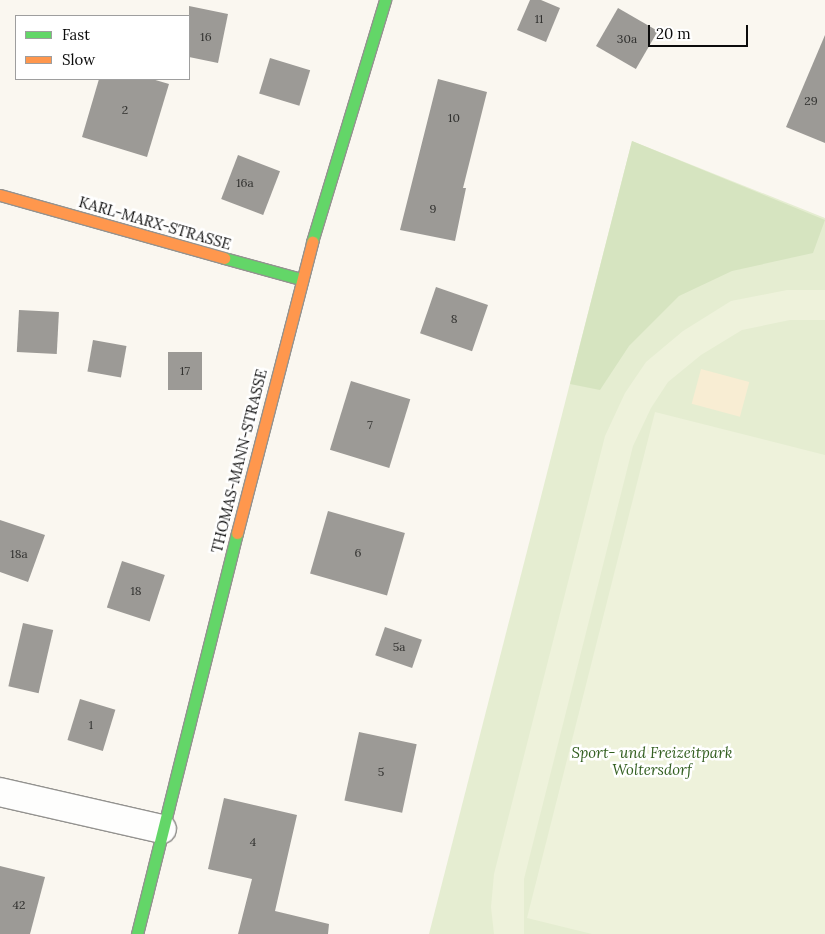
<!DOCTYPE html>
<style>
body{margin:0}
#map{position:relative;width:825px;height:934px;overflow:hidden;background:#faf7f0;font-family:Lora,serif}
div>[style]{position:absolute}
.green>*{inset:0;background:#e5edd1}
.forest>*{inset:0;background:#d6e4c0}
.sand>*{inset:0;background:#f8edd3;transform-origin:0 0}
.pitch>*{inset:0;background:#eef2db}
.building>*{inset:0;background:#9c9a96;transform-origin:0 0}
.roads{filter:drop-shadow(1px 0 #93928f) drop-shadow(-1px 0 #93928f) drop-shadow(0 1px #93928f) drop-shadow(0 -1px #93928f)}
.street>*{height:28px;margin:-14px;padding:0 14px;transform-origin:14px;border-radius:14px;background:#fefefd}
.fast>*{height:11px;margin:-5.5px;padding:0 5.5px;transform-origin:5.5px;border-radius:5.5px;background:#63d668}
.slow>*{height:11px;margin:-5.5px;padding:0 5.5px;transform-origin:5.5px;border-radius:5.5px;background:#ff974d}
span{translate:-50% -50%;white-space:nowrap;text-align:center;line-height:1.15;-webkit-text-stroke:5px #fff;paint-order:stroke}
.number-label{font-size:12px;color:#30302e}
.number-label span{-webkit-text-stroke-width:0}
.street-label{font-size:15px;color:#0c0c0c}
.park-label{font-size:15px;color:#335f21;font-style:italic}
.legend{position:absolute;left:15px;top:15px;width:175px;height:65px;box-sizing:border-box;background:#fff;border:1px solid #9e9e9e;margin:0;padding:6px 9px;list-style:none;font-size:15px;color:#0c0c0c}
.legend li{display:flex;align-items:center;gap:10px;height:25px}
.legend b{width:25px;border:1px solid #9e9e9e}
.scale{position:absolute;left:648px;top:25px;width:100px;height:22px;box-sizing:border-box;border:2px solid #0c0c0c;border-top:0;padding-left:6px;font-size:15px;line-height:18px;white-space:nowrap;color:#0c0c0c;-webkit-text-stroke:4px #fff;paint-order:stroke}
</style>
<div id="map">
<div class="green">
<div style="clip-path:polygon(632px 141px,825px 218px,825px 934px,429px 934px)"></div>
</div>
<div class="forest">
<div style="clip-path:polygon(632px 141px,825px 220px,813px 253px,732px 271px,679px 296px,629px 346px,600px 390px,570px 384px)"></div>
</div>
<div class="sand">
<div style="left:701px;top:369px;width:50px;height:36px;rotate:15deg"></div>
</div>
<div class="pitch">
<div style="clip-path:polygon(787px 290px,825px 290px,825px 320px,790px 320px,742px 330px,701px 355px,668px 382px,651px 408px,633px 446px,524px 879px,524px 934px,494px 934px,491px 907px,494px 874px,605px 436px,625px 393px,646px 362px,683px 331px,731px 301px)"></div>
<div style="clip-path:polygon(655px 412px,825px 455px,825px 934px,592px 934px,527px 918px)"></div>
</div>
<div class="building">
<div style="clip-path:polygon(530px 0,541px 0,560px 8px,546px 42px,517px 30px)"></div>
<div style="clip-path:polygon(189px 6px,228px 14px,218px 63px,189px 57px)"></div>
<div style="left:618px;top:8px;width:46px;height:44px;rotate:30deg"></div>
<div style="clip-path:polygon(825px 35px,825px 143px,786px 127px)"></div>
<div style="left:270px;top:58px;width:42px;height:37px;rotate:17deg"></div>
<div style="clip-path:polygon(99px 79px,152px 79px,169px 84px,147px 157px,82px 137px)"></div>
<div style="clip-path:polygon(438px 79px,487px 92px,463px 188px,466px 188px,455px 241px,400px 230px)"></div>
<div style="left:238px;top:155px;width:45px;height:47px;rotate:21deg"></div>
<div style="left:436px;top:287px;width:55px;height:49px;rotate:19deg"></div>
<div style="left:19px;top:310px;width:40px;height:42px;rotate:3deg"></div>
<div style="left:93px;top:340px;width:34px;height:32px;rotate:10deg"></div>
<div style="left:168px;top:352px;width:34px;height:38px"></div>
<div style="left:351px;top:381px;width:62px;height:72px;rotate:17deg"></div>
<div style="left:328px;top:511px;width:80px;height:65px;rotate:16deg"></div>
<div style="clip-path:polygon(0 520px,45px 535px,28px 582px,0 572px)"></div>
<div style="left:122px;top:561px;width:45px;height:49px;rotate:18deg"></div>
<div style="left:23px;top:623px;width:31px;height:65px;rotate:13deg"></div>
<div style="left:385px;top:627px;width:39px;height:30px;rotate:19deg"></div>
<div style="left:80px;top:699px;width:37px;height:43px;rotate:17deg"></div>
<div style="left:359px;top:732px;width:59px;height:70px;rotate:12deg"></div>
<div style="clip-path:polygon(224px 798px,297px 815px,275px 911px,329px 924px,328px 934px,238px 934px,252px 879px,208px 869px)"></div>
<div style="clip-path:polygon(0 866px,45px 877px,30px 934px,0 934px)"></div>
</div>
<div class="roads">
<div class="street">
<div style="left:0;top:792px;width:166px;rotate:12.9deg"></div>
</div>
<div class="fast">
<div style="left:312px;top:242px;width:253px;rotate:-73.2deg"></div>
<div style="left:224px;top:258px;width:80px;rotate:15.3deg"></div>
<div style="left:137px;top:934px;width:413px;rotate:-76deg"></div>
</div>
<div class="slow">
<div style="left:0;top:195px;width:233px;rotate:15.7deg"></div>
<div style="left:237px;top:533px;width:301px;rotate:-75.5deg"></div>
</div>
</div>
<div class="number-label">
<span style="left:539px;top:19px">11</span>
<span style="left:206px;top:37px">16</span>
<span style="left:627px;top:39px">30a</span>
<span style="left:811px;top:101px">29</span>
<span style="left:125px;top:110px">2</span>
<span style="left:454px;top:118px">10</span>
<span style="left:245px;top:183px">16a</span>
<span style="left:433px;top:209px">9</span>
<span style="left:454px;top:319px">8</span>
<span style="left:185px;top:371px">17</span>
<span style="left:370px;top:425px">7</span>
<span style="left:358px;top:553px">6</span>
<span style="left:19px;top:554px">18a</span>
<span style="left:136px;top:591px">18</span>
<span style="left:399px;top:647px">5a</span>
<span style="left:91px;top:725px">1</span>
<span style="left:381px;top:772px">5</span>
<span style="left:253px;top:842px">4</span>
<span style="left:19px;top:905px">42</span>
</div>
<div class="street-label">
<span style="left:155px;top:223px;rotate:16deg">KARL-MARX-STRASSE</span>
<span style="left:239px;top:461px;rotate:-76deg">THOMAS-MANN-STRASSE</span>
</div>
<div class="park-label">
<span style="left:652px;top:761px">Sport- und Freizeitpark<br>Woltersdorf</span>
</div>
<ul class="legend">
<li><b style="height:6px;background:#63d668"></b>Fast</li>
<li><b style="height:6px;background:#ff974d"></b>Slow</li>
</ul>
<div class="scale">20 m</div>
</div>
